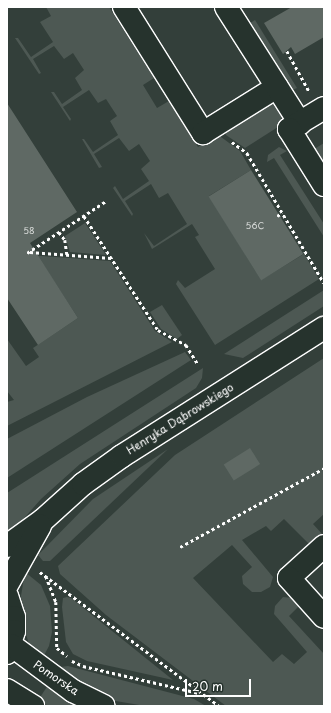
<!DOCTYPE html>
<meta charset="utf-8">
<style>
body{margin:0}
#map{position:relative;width:331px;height:713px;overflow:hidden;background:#333f3a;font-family:"Playpen Sans",sans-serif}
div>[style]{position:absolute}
.green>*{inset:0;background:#4d5853}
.building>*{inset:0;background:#5f6964;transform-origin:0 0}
.path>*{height:2.5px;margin-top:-1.25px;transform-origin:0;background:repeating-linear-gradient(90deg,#fff 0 3px,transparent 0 6px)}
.roads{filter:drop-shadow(1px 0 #fff) drop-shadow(-1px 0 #fff) drop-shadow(0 1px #fff) drop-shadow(0 -1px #fff)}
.minor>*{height:22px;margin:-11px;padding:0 11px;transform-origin:11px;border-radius:11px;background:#26332d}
.major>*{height:22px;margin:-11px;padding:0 11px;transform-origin:11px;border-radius:11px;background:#26332d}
span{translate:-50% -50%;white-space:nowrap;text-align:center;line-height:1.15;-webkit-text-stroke:3px #26332d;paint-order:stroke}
.number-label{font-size:9px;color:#d7dad8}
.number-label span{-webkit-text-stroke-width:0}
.street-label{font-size:11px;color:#fff}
.frame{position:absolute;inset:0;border:8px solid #fff;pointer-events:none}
.scale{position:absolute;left:185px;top:679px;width:66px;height:18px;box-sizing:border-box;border:2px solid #fff;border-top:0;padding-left:5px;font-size:12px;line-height:14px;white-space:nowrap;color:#fff;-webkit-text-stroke:3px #26332d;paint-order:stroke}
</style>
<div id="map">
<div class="green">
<div style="clip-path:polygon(46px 7px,109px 7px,154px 78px,143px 85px,157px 108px,169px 101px,198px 147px,217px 134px,240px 151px,251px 170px,209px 196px,261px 280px,304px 254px,319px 279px,215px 345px,176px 284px,178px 280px,185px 288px,215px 269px,195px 237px,199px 235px,192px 224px,152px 249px,144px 233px,154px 246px,187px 224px,168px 193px,159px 198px,151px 184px,125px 201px,133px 214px,132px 216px,113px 188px,115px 186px,123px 199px,149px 181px,141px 169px,150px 161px,139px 144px,129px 151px,119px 138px,94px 154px,102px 167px,99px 168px,82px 139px,84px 139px,93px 152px,118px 135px,110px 121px,117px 116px,106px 99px,98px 103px,89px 90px,63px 107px,71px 119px,70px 121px,51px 92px,54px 92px,62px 104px,82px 90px,75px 78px,84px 70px,73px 53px,64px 59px,54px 46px,33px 59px,41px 73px,39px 74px,15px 38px,18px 38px,31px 57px,53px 42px,40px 22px,51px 16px)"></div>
<div style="clip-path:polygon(255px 20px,297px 88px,290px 91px,247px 25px)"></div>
<div style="clip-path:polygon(272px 103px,282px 117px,278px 127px,245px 148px,226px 135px,225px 130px)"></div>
<div style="clip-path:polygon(324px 143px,324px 169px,311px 151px)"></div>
<div style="clip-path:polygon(279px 147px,287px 151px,280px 155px,324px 224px,324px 237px,274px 158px,267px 162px,268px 155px)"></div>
<div style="clip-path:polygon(85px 223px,106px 255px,70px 252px,65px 236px)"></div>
<div style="clip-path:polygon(28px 255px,110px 261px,155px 331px,172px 342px,7px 426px,7px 402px,14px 400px,7px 391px,7px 339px,26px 366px,39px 357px,33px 348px,78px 318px,44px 266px)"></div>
<div style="clip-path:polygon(324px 290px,324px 306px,243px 358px,224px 354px)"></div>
<div style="clip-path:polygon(162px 305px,182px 335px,177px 339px,161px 329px,150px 312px)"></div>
<div style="clip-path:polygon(185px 352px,191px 360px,7px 478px,7px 439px,87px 397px)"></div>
<div style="clip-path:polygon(324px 358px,324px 514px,313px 524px,324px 536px,312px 547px,284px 519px,271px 531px,266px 526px,242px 540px,273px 577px,270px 587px,261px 592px,252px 592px,243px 584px,242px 576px,252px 567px,232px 545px,193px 578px,273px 662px,282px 654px,294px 664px,307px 652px,274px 614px,275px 606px,283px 597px,293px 598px,300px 605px,289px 616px,324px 654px,324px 706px,226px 706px,106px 615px,60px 574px,58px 566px,175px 455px)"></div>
<div style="clip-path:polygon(203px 368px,202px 378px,196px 388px,80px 464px,41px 499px,11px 533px,7px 530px,7px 493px)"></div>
<div style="clip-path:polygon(168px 449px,50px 561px,43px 561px,38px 555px,93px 499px)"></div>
<div style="clip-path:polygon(25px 572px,41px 585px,50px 606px,52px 632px,49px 646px,41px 661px,29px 644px,23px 624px,21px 596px)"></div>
<div style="clip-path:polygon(67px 597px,71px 598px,173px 680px,87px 661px,73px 654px,66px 642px,62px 607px,63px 598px)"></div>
<div style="clip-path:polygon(68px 666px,194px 699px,206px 706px,145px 706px,110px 700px,56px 672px,60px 667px)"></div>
<div style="clip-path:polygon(50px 682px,92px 706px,48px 706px,39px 699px)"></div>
</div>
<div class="building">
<div style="clip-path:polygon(292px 7px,324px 7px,324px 37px,295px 54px,291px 47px,283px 54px,264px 23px)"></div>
<div style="clip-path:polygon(7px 103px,77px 212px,30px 243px,78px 318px,38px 345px,7px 298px)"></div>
<div style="left:251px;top:170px;width:99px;height:50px;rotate:58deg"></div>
<div style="left:250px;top:448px;width:19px;height:31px;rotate:58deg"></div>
</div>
<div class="path">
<div style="left:287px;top:51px;width:46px;rotate:61.2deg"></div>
<div style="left:232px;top:142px;width:19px;rotate:36deg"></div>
<div style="left:247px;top:153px;width:151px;rotate:59.4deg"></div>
<div style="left:84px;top:216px;width:136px;rotate:57deg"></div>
<div style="left:158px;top:330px;width:32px;rotate:28deg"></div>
<div style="left:186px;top:345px;width:22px;rotate:58deg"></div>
<div style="left:277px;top:216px;width:6px;rotate:-31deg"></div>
<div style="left:59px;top:232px;width:10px;rotate:53deg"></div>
<div style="left:65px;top:240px;width:15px;rotate:82deg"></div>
<div style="left:30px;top:252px;width:81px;rotate:4.2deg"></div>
<div style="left:27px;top:253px;width:95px;rotate:-33.4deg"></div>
<div style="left:180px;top:547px;width:164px;rotate:-28.7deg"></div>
<div style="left:40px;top:572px;width:224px;rotate:36.8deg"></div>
<div style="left:46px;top:576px;width:28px;rotate:69deg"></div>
<div style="left:56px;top:602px;width:46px;rotate:88.8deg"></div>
<div style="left:57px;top:648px;width:13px;rotate:39deg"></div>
<div style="left:72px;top:661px;width:12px;rotate:24deg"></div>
<div style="left:83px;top:666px;width:119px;rotate:13.1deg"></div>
</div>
<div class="roads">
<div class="minor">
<div style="left:124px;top:7px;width:149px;rotate:57.9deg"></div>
<div style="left:203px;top:133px;width:87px;rotate:-31.9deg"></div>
<div style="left:226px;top:7px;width:138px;rotate:57.5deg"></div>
<div style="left:324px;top:108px;width:41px;rotate:149deg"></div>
<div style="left:289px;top:129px;width:66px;rotate:58deg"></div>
<div style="left:7px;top:546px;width:44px;rotate:-35.8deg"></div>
<div style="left:43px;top:520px;width:54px;rotate:-42deg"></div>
<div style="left:83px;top:484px;width:48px;rotate:-35.7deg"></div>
<div style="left:122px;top:456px;width:239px;rotate:-32.4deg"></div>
<div style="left:324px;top:546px;width:47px;rotate:137.6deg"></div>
<div style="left:289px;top:578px;width:52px;rotate:48.1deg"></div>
<div style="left:7px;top:585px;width:68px;rotate:-60.8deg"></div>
</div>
<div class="major">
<div style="left:7px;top:596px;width:22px;rotate:72deg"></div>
<div style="left:14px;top:617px;width:14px;rotate:90deg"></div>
<div style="left:14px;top:631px;width:23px;rotate:108deg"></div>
<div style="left:11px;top:645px;width:77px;rotate:36.6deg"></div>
<div style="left:73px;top:691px;width:34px;rotate:26deg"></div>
<div style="left:7px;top:690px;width:31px;rotate:32deg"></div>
</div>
</div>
<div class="number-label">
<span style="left:255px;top:225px">56C</span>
<span style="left:29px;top:230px">58</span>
</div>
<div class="street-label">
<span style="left:180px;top:419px;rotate:-32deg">Henryka Dąbrowskiego</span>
<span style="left:56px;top:678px;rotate:34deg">Pomorska</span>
</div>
<div class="frame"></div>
<div class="scale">20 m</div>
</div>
